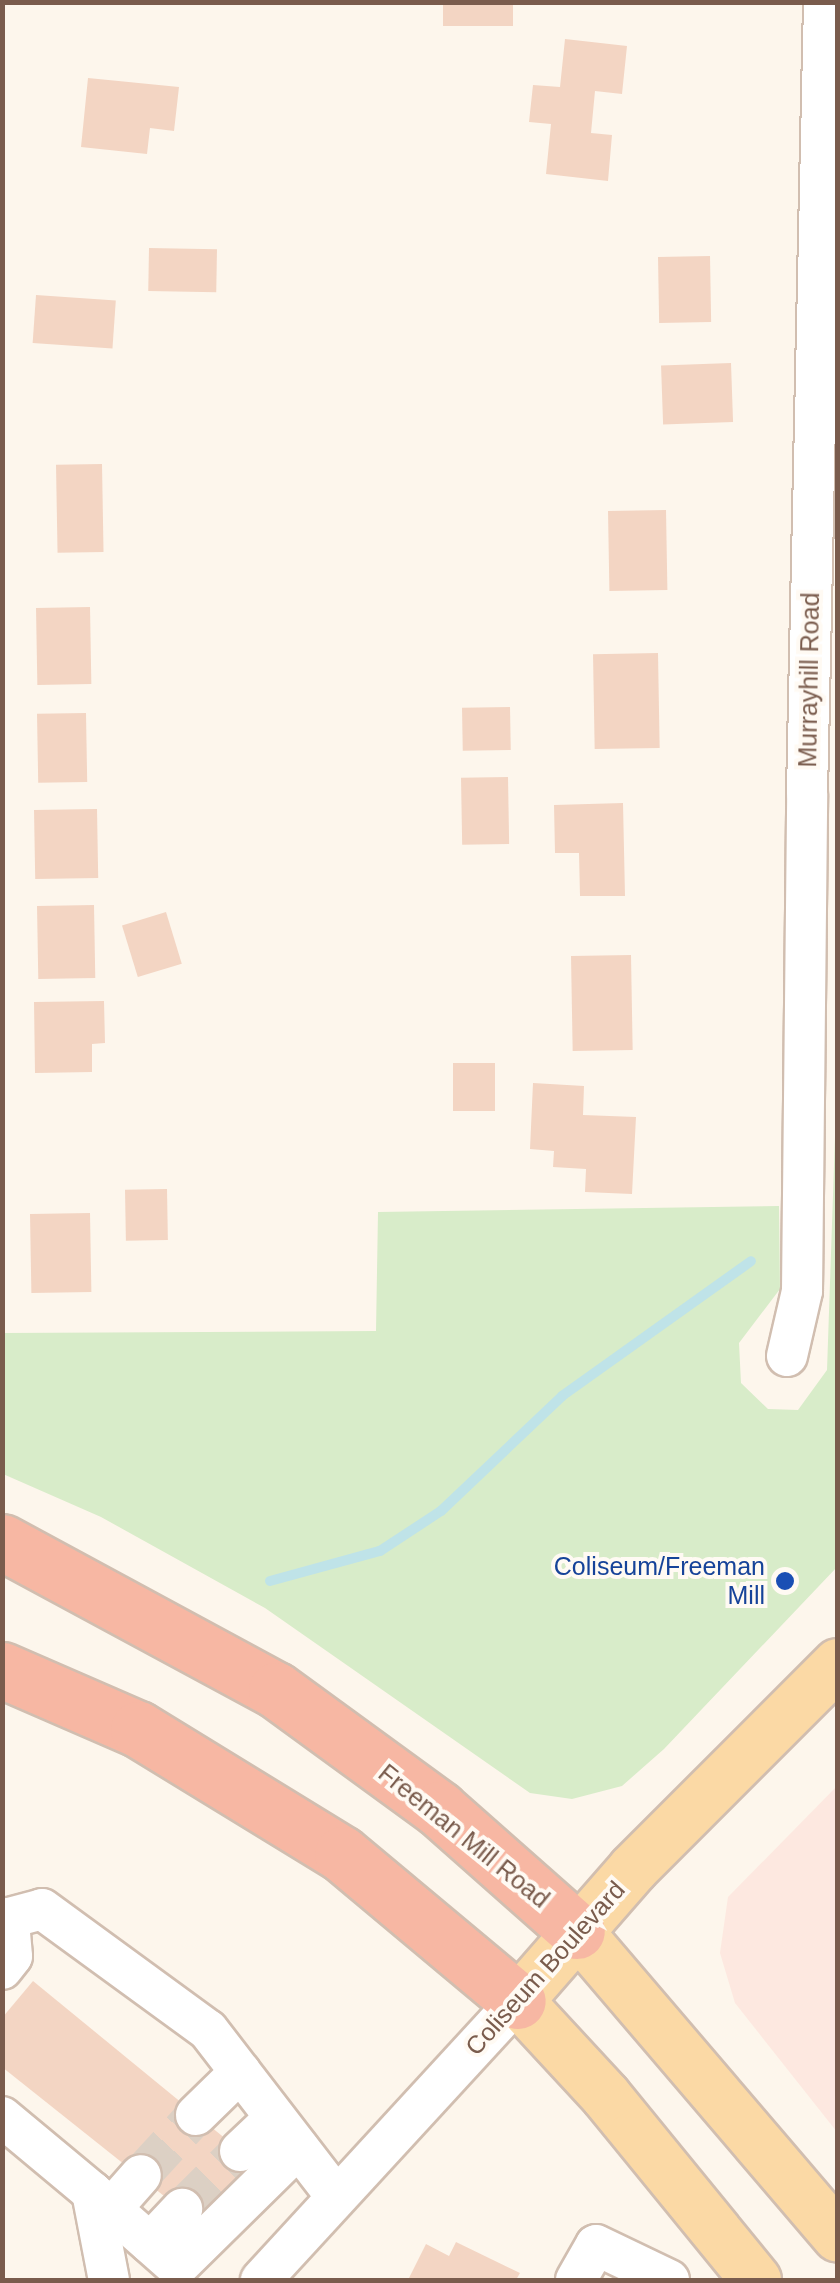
<!DOCTYPE html>
<style>
body{margin:0}
#map{position:relative;width:840px;height:2283px;overflow:hidden;background:#fdf6ec;font-family:Helvetica,sans-serif}
div>[style]{position:absolute}
.commercial>*{inset:0;background:#fde8e0}
.green>*{inset:0;background:#d8ecc9}
.stream>*{height:10px;margin:-5px;padding:0 5px;transform-origin:5px;border-radius:5px;background:#bfe3e8}
.building>*{inset:0;background:#f3d5c3;transform-origin:0 0}
.minor-tunnel>*{height:40px;margin-top:-20px;transform-origin:0;background:repeating-linear-gradient(90deg,#dcd0c4 0 40px,transparent 0 60px)}
.roads{filter:drop-shadow(2px 0 #d1beb0) drop-shadow(-2px 0 #d1beb0) drop-shadow(0 2px #d1beb0) drop-shadow(0 -2px #d1beb0)}
.minor>*{height:40px;margin:-20px;padding:0 20px;transform-origin:20px;border-radius:20px;background:#fff}
.major>*{height:50px;margin:-25px;padding:0 25px;transform-origin:25px;border-radius:25px;background:#fbd9a5}
.highway>*{height:55px;margin:-27.5px;padding:0 27.5px;transform-origin:27.5px;border-radius:27.5px;background:#f7b7a3}
.dots>*{width:28px;height:28px;translate:-50% -50%;box-sizing:border-box;border:5px solid #fffaf3;border-radius:50%}
span{translate:-50% -50%;white-space:nowrap;text-align:center;line-height:1.15;-webkit-text-stroke:8px #fffaf3;paint-order:stroke}
.street-label{font-size:25px;color:#7a5c4d}
.transit-label{font-size:25px;color:#164399}
.right{translate:-100% -50%;text-align:right}
.frame{position:absolute;inset:0;border:5px solid #7a5c4d;pointer-events:none}
</style>
<div id="map">
<div class="commercial">
<div style="clip-path:polygon(837px 1786px,837px 2132px,735px 2003px,720px 1953px,728px 1897px)"></div>
</div>
<div class="green">
<div style="clip-path:polygon(837px 1078px,837px 1567px,664px 1749px,622px 1786px,572px 1799px,530px 1793px,265px 1608px,101px 1517px,3px 1474px,3px 1333px,376px 1331px,378px 1212px,779px 1206px,780px 1289px,739px 1343px,741px 1383px,768px 1409px,798px 1410px,827px 1370px)"></div>
</div>
<div class="stream">
<div style="left:270px;top:1581px;width:114px;rotate:-15.3deg"></div>
<div style="left:380px;top:1551px;width:73px;rotate:-33.3deg"></div>
<div style="left:441px;top:1511px;width:167px;rotate:-43.5deg"></div>
<div style="left:562px;top:1396px;width:232px;rotate:-35.5deg"></div>
</div>
<div class="building">
<div style="left:443px;top:2px;width:70px;height:24px"></div>
<div style="clip-path:polygon(565px 39px,627px 46px,622px 94px,595px 91px,591px 133px,612px 135px,608px 181px,546px 174px,551px 124px,529px 122px,533px 85px,560px 87px)"></div>
<div style="clip-path:polygon(88px 78px,179px 87px,174px 131px,150px 128px,147px 154px,81px 147px)"></div>
<div style="left:149px;top:248px;width:68px;height:43px;rotate:1deg"></div>
<div style="left:710px;top:256px;width:66px;height:52px;rotate:89deg"></div>
<div style="left:36px;top:295px;width:80px;height:48px;rotate:4deg"></div>
<div style="left:731px;top:363px;width:59px;height:70px;rotate:88deg"></div>
<div style="left:102px;top:464px;width:88px;height:46px;rotate:89deg"></div>
<div style="left:666px;top:510px;width:80px;height:58px;rotate:89deg"></div>
<div style="left:90px;top:607px;width:77px;height:54px;rotate:89deg"></div>
<div style="left:658px;top:653px;width:95px;height:65px;rotate:89deg"></div>
<div style="left:510px;top:707px;width:43px;height:48px;rotate:89deg"></div>
<div style="left:86px;top:713px;width:69px;height:49px;rotate:89deg"></div>
<div style="left:508px;top:777px;width:67px;height:47px;rotate:89deg"></div>
<div style="clip-path:polygon(623px 803px,625px 896px,580px 896px,579px 853px,555px 853px,554px 805px)"></div>
<div style="left:97px;top:809px;width:69px;height:63px;rotate:89deg"></div>
<div style="left:94px;top:905px;width:73px;height:57px;rotate:89deg"></div>
<div style="left:166px;top:912px;width:54px;height:46px;rotate:73deg"></div>
<div style="left:631px;top:955px;width:95px;height:60px;rotate:89deg"></div>
<div style="clip-path:polygon(104px 1001px,105px 1043px,92px 1044px,92px 1072px,35px 1073px,34px 1002px)"></div>
<div style="left:453px;top:1063px;width:42px;height:48px"></div>
<div style="clip-path:polygon(533px 1083px,584px 1086px,583px 1115px,636px 1117px,632px 1194px,585px 1192px,586px 1169px,553px 1167px,554px 1151px,530px 1149px)"></div>
<div style="left:167px;top:1189px;width:51px;height:42px;rotate:89deg"></div>
<div style="left:90px;top:1213px;width:79px;height:60px;rotate:89deg"></div>
<div style="clip-path:polygon(33px 1981px,260px 2167px,208px 2231px,2px 2067px,2px 2018px)"></div>
<div style="clip-path:polygon(456px 2242px,520px 2273px,516px 2280px,408px 2280px,426px 2244px,449px 2256px)"></div>
</div>
<div class="minor-tunnel">
<div style="left:141px;top:2175px;width:81px;rotate:-47.5deg"></div>
<div style="left:182px;top:2209px;width:82px;rotate:-45deg"></div>
</div>
<div class="roads">
<div class="minor">
<div style="left:787px;top:1356px;width:67px;rotate:-77deg"></div>
<div style="left:802px;top:1291px;width:497px;rotate:-89.4deg"></div>
<div style="left:807px;top:794px;width:792px;rotate:-88.77deg"></div>
<div style="left:2px;top:1928px;width:12px;rotate:-55deg"></div>
<div style="left:9px;top:1918px;width:34px;rotate:-15deg"></div>
<div style="left:42px;top:1909px;width:205px;rotate:36.1deg"></div>
<div style="left:208px;top:2030px;width:210px;rotate:52.4deg"></div>
<div style="left:2px;top:1969px;width:16px;rotate:-52deg"></div>
<div style="left:12px;top:1956px;width:38px;rotate:-95deg"></div>
<div style="left:196px;top:2115px;width:62px;rotate:-44.3deg"></div>
<div style="left:2px;top:2117px;width:117px;rotate:39.8deg"></div>
<div style="left:92px;top:2192px;width:90px;rotate:79.1deg"></div>
<div style="left:240px;top:2151px;width:48px;rotate:-43.3deg"></div>
<div style="left:92px;top:2192px;width:113px;rotate:41.4deg"></div>
<div style="left:177px;top:2267px;width:170px;rotate:-44.5deg"></div>
<div style="left:111px;top:2209px;width:45px;rotate:-48.6deg"></div>
<div style="left:150px;top:2243px;width:47px;rotate:-46.7deg"></div>
<div style="left:261px;top:2280px;width:379px;rotate:-47.4deg"></div>
<div style="left:576px;top:2280px;width:40px;rotate:-60.3deg"></div>
<div style="left:596px;top:2245px;width:81px;rotate:25.6deg"></div>
</div>
<div class="major">
<div style="left:577px;top:1931px;width:402px;rotate:49.5deg"></div>
<div style="left:756px;top:2280px;width:237px;rotate:-129.2deg"></div>
<div style="left:606px;top:2096px;width:129px;rotate:-132.8deg"></div>
<div style="left:518px;top:2001px;width:175px;rotate:-48.9deg"></div>
<div style="left:633px;top:1869px;width:290px;rotate:-45deg"></div>
</div>
<div class="highway">
<div style="left:2px;top:1542px;width:311px;rotate:28.4deg"></div>
<div style="left:276px;top:1690px;width:202px;rotate:36.1deg"></div>
<div style="left:439px;top:1809px;width:184px;rotate:41.5deg"></div>
<div style="left:2px;top:1670px;width:148px;rotate:23.5deg"></div>
<div style="left:138px;top:1729px;width:239px;rotate:31.5deg"></div>
<div style="left:342px;top:1854px;width:229px;rotate:39.9deg"></div>
</div>
</div>
<div class="dots">
<div style="left:785px;top:1581px;background:#1a4fb4"></div>
</div>
<div class="street-label">
<span style="left:809px;top:680px;rotate:-89deg">Murrayhill Road</span>
<span style="left:464px;top:1836px;rotate:39deg">Freeman Mill Road</span>
<span style="left:545px;top:1968px;rotate:-48deg">Coliseum Boulevard</span>
</div>
<div class="transit-label">
<span class="right" style="left:765px;top:1581px">Coliseum/Freeman<br>Mill</span>
</div>
<div class="frame"></div>
</div>
